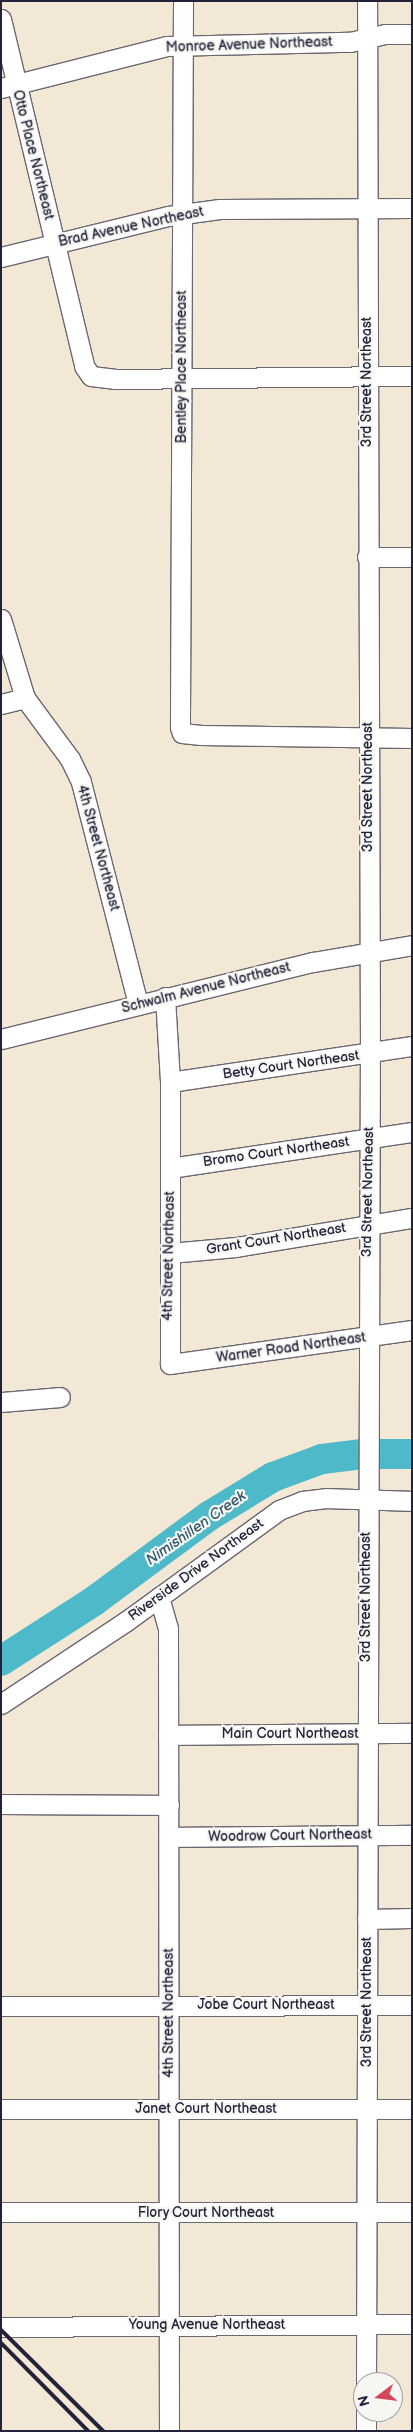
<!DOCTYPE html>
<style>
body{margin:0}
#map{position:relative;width:413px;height:2432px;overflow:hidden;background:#f3e8d6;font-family:"Balsamiq Sans",sans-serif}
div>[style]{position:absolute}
.river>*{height:30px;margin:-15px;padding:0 15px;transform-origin:15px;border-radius:15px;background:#4ebac9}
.roads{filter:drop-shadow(1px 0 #6b6771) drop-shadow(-1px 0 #6b6771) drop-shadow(0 1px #6b6771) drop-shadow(0 -1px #6b6771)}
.minor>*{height:19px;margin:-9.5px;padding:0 9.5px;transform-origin:9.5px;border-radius:9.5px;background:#fff}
.rail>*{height:4px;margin:-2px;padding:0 2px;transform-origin:2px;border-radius:2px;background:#22223b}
span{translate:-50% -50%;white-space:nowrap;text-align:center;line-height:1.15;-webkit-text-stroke:4.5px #f6f6f2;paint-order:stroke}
.street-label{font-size:14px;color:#22223b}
.water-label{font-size:15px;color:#31576d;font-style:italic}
.frame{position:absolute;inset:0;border:2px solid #22223b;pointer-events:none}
.north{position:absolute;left:353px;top:2372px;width:50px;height:50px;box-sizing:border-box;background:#f6f6f2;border:1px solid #a1a1a9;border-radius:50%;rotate:255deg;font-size:14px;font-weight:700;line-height:20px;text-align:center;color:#22223b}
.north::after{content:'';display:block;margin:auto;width:18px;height:22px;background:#d1495b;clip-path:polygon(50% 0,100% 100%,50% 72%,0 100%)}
</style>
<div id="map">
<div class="river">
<div style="left:1px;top:1661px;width:111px;rotate:-32.8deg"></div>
<div style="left:94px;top:1601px;width:143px;rotate:-36.5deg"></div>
<div style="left:209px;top:1516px;width:75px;rotate:-31.4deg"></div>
<div style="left:273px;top:1477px;width:52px;rotate:-20.2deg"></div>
<div style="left:322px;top:1459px;width:41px;rotate:-7deg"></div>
<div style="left:363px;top:1454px;width:49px"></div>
</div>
<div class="roads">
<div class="minor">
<div style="left:183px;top:1px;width:726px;rotate:90.24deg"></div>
<div style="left:180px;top:727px;width:6px;rotate:72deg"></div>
<div style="left:182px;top:733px;width:19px;rotate:6deg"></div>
<div style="left:201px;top:735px;width:211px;rotate:0.8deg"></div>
<div style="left:1px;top:19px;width:357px;rotate:76.5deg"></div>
<div style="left:84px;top:366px;width:12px;rotate:55deg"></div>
<div style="left:91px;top:376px;width:23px;rotate:7deg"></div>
<div style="left:114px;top:379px;width:298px;rotate:-0.6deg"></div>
<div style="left:1px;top:88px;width:171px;rotate:-14.2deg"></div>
<div style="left:167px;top:46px;width:183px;rotate:-1.3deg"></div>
<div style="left:350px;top:42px;width:36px;rotate:-13deg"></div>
<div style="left:385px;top:34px;width:27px"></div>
<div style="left:1px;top:257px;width:172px;rotate:-13.8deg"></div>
<div style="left:168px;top:216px;width:52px;rotate:-7.7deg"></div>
<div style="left:220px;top:209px;width:192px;rotate:-0.3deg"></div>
<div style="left:367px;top:557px;width:45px"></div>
<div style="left:1px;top:619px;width:83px;rotate:73.1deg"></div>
<div style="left:25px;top:698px;width:76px;rotate:53.6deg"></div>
<div style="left:70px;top:759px;width:25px;rotate:64deg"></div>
<div style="left:81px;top:782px;width:229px;rotate:75.6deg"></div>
<div style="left:1px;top:704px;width:25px;rotate:-14deg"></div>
<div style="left:165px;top:997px;width:85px;rotate:86.6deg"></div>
<div style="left:170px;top:1082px;width:282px;rotate:90deg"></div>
<div style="left:170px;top:1364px;width:244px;rotate:-8deg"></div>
<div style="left:1px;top:1039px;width:321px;rotate:-13.9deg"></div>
<div style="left:313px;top:962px;width:100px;rotate:-9.7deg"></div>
<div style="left:170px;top:1082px;width:245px;rotate:-8.5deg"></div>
<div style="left:170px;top:1168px;width:245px;rotate:-8.5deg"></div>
<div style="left:170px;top:1253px;width:66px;rotate:-5.2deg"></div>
<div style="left:236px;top:1247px;width:178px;rotate:-9.4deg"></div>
<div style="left:1px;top:1402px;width:59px;rotate:-4.8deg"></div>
<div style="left:159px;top:1597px;width:33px;rotate:74deg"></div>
<div style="left:168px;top:1629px;width:802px;rotate:89.93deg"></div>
<div style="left:1px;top:1704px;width:149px;rotate:-33.5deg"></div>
<div style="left:125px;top:1622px;width:190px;rotate:-36deg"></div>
<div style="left:279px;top:1510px;width:25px;rotate:-21deg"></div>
<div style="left:302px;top:1501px;width:24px;rotate:-7deg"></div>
<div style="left:326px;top:1498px;width:86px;rotate:2deg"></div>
<div style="left:168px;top:1735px;width:244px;rotate:-0.5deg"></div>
<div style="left:1px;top:1804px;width:168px;rotate:0.3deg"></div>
<div style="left:169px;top:1837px;width:243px;rotate:-0.5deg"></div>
<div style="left:367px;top:1919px;width:45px;rotate:-1.3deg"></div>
<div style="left:1px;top:2006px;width:411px;rotate:-0.1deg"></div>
<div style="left:1px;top:2109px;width:411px"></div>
<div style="left:1px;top:2212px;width:411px"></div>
<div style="left:1px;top:2327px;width:411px;rotate:-0.4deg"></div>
<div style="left:366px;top:2382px;width:1329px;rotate:-89.83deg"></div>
<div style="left:370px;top:1053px;width:1052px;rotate:-90.16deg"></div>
<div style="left:366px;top:2412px;width:19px;rotate:90deg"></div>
</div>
</div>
<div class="rail">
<div style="left:1px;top:2330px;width:144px;rotate:44.7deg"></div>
<div style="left:1px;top:2343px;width:124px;rotate:45.3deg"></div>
</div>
<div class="street-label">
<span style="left:249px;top:45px;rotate:-2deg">Monroe Avenue Northeast</span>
<span style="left:33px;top:155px;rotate:76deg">Otto Place Northeast</span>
<span style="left:131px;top:227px;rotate:-12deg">Brad Avenue Northeast</span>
<span style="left:182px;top:367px;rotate:-90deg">Bentley Place Northeast</span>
<span style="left:367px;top:382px;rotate:-90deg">3rd Street Northeast</span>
<span style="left:368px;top:787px;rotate:-90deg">3rd Street Northeast</span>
<span style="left:98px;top:848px;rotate:75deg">4th Street Northeast</span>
<span style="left:206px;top:988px;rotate:-14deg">Schwalm Avenue Northeast</span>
<span style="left:291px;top:1065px;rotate:-8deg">Betty Court Northeast</span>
<span style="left:276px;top:1152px;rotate:-8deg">Bromo Court Northeast</span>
<span style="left:368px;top:1192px;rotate:-89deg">3rd Street Northeast</span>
<span style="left:276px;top:1239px;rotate:-9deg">Grant Court Northeast</span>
<span style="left:169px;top:1256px;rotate:-89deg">4th Street Northeast</span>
<span style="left:291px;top:1348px;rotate:-8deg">Warner Road Northeast</span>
<span style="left:196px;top:1570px;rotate:-36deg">Riverside Drive Northeast</span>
<span style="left:366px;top:1597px;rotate:-90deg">3rd Street Northeast</span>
<span style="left:290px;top:1734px">Main Court Northeast</span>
<span style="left:290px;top:1836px;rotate:-1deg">Woodrow Court Northeast</span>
<span style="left:367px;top:2002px;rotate:-90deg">3rd Street Northeast</span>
<span style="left:266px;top:2005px">Jobe Court Northeast</span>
<span style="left:169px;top:2013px;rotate:-90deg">4th Street Northeast</span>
<span style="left:206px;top:2109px">Janet Court Northeast</span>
<span style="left:206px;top:2213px">Flory Court Northeast</span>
<span style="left:207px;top:2325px">Young Avenue Northeast</span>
</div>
<div class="water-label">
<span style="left:196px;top:1528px;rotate:-35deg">Nimishillen Creek</span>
</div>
<div class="frame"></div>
<div class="north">N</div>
</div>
